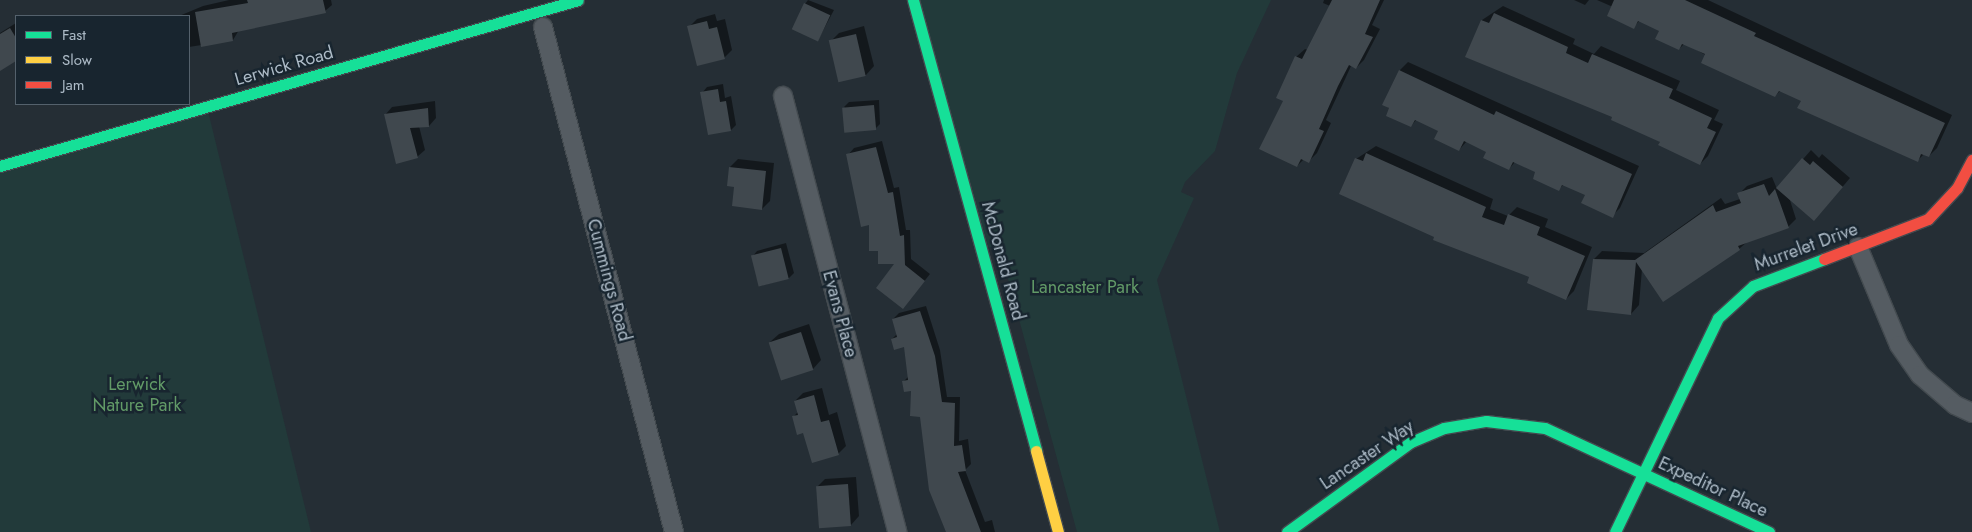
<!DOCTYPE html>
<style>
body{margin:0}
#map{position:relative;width:1972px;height:532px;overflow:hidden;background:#252e35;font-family:Jost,sans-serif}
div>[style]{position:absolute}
.green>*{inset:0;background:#223a3a}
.shadow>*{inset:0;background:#0007}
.building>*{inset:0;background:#40484e;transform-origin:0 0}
.roads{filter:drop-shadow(1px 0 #434a4f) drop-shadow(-1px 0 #434a4f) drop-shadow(0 1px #434a4f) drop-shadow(0 -1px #434a4f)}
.street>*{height:18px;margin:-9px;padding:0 9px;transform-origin:9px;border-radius:9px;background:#555c62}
.fast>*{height:11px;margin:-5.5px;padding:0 5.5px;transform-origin:5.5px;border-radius:5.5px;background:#16e098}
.slow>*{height:11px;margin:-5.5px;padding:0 5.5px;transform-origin:5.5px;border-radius:5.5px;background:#ffcf43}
.jam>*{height:11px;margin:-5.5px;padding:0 5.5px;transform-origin:5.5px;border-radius:5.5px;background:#f24e42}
span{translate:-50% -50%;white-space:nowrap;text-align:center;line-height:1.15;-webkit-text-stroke:5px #18252f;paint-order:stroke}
.street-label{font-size:18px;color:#adbbc7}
.park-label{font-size:18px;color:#629a67}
.legend{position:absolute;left:15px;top:15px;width:175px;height:90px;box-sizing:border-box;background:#18252f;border:1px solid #54616c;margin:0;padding:6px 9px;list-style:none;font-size:15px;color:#adbbc7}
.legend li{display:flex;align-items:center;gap:10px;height:25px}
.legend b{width:25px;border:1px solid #54616c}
</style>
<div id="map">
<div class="green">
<div style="clip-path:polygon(913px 0,1271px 0,1237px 73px,1215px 151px,1185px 182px,1181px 192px,1194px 198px,1157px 280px,1220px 532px,1077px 532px,999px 246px,981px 249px)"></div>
<div style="clip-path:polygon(207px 107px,311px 532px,0 532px,0 166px)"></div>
</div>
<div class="shadow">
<div style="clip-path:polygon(229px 0,331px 0,332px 5px,325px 11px,239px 30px,233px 40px,189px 47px,189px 16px,179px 16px,203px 6px)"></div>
<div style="clip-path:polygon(808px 0,834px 10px,818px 40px,805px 4px)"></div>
<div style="clip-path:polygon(1324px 0,1384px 0,1372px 25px,1380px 29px,1364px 60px,1356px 68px,1351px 66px,1346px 77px,1326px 120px,1331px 123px,1317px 153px,1309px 161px,1304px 159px,1297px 166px,1284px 100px,1296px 57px,1305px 49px,1308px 50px,1330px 6px,1323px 3px)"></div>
<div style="clip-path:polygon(1574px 0,1589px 0,1585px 5px)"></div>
<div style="clip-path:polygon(1597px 0,1708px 0,1952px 115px,1937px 148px,1929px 156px,1924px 154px,1918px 160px,1781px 90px,1775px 96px,1685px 43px,1679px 49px,1660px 30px,1640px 20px,1634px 27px,1613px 7px)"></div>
<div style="clip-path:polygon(1503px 6px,1575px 39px,1573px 44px,1594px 54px,1601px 46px,1680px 81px,1676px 90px,1719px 110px,1714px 120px,1723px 124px,1708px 156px,1700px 164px,1614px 116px,1466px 56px,1482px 20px)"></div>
<div style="clip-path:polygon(715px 14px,717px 21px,725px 19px,732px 50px,724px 58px,689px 27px,697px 19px)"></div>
<div style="clip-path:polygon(16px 23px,16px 59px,2px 68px,0 33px)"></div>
<div style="clip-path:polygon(864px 26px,874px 66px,866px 75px,840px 81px,831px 41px,839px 33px)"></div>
<div style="clip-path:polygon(1408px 62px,1639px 166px,1620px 208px,1612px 216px,1586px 194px,1564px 184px,1559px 189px,1537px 172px,1515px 162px,1509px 169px,1487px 151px,1467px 141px,1459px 150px,1440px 131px,1417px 119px,1411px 126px,1384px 104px,1400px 70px)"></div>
<div style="clip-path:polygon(723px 84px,725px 98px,731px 96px,736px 125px,731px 130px,702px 93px,707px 87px)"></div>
<div style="clip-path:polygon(879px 100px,880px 124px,875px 129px,844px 107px,849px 102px)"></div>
<div style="clip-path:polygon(435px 101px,436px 118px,429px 126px,419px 126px,425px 150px,417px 157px,385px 115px,392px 107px)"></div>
<div style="clip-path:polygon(882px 141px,894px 188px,899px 187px,906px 230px,910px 230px,911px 259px,930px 274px,903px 308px,897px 262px,879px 249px,848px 155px,854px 148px)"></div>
<div style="clip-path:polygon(1376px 146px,1493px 199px,1490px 209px,1508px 216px,1517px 207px,1548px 219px,1545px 227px,1592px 247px,1574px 291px,1566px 299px,1531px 276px,1435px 236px,1356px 159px)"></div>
<div style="clip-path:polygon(1811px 150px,1819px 158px,1822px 154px,1850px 178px,1822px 211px,1789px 197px,1796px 219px,1788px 227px,1747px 242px,1739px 249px,1642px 269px,1639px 305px,1631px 314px,1594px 259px,1602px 251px,1644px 253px,1721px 198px,1725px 204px,1740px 199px,1739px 194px,1747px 186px,1772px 177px,1777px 189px)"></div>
<div style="clip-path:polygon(738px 159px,774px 163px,770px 201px,762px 209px,735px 186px,730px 167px)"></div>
<div style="clip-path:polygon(786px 243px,794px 273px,789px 278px,760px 286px,752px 257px,757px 251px)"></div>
<div style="clip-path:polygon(926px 306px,940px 350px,947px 397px,960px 397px,959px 441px,968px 439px,971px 464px,965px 470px,985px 522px,992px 520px,995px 532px,956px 532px,921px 415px,912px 390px,904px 381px,909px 376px,905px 346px,892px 339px,897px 334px,893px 319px,899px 313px)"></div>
<div style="clip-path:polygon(809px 324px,821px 360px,813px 369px,782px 378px,770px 342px,779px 334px)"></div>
<div style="clip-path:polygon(822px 388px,829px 415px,837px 412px,846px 446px,838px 454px,804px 432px,793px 417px,798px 412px,795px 401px,803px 393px)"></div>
<div style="clip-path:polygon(856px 477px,859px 516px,851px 525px,817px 487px,825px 479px)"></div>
</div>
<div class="building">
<div style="clip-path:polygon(247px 0,323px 0,326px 13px,232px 33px,233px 41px,201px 47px,195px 12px,248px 3px)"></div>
<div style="clip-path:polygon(1332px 0,1380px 0,1365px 34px,1373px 37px,1356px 69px,1349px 65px,1338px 86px,1319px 129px,1324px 131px,1309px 163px,1301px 159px,1297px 167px,1259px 149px,1283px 101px,1276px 98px,1295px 56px,1302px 59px)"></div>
<div style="clip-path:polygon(1614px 0,1685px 0,1756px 33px,1754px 36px,1945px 123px,1929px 157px,1921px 154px,1918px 162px,1797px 108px,1801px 101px,1779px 91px,1775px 97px,1701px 63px,1705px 54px,1682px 44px,1679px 50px,1655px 39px,1659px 31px,1638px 21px,1634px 29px,1607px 16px)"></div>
<div style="left:804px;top:3px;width:29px;height:29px;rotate:25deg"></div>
<div style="clip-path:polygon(1494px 13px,1568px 47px,1566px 53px,1588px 63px,1592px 54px,1673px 89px,1669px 98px,1712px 118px,1707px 128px,1716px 132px,1700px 165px,1658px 145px,1660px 142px,1611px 120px,1612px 117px,1465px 57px,1481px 20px,1489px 23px)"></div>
<div style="clip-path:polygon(707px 21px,709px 29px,717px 27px,725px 59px,697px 66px,687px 26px)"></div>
<div style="clip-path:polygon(10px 28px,16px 38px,16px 61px,0 71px,0 34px)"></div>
<div style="left:856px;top:34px;width:43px;height:28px;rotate:77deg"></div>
<div style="clip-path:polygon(1399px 70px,1494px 115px,1496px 111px,1632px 174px,1613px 218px,1581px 203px,1585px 195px,1562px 185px,1559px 191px,1533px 179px,1535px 172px,1513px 162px,1509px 170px,1483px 158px,1486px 152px,1464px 141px,1459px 151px,1434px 139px,1438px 131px,1415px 120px,1411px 127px,1386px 116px,1389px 108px,1382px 105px)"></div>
<div style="clip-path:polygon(718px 89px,720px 102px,726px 101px,731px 131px,708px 135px,700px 92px)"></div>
<div style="left:874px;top:105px;width:25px;height:32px;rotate:85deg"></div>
<div style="clip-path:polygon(428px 108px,429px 127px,410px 128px,418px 158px,396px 164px,384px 114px)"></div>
<div style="clip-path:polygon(876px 147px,888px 193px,893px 192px,900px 236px,904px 235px,905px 265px,925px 281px,903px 309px,876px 288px,894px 264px,878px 264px,878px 251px,869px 251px,869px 225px,861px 227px,846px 154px)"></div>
<div style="clip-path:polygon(1366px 153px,1486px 207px,1482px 217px,1504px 225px,1508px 214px,1540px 227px,1537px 235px,1585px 256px,1566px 300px,1527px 283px,1529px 277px,1433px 240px,1434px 237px,1339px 194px,1355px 158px,1363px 161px)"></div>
<div style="clip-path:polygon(1802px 158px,1810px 165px,1813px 161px,1843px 187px,1814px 221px,1776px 188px)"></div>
<div style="clip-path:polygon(729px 167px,766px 171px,762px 210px,732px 206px,734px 187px,727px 186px)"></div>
<div style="clip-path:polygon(1764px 184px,1769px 196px,1775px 189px,1789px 228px,1738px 246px,1740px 250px,1663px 302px,1636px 262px,1631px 315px,1587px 310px,1593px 259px,1635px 260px,1713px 205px,1716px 212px,1741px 203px,1737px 193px)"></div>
<div style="left:781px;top:248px;width:32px;height:31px;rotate:76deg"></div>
<div style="clip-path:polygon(920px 311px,935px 356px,942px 402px,955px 403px,954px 446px,962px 445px,966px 471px,958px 472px,981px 532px,946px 532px,929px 490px,920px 417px,910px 416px,911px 391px,904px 392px,902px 381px,908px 380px,904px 347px,894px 350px,891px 339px,897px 337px,892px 319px)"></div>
<div style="left:801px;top:332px;width:40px;height:34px;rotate:72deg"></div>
<div style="clip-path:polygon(814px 395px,821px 422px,829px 420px,839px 455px,812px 463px,803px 433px,797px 435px,792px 416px,798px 415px,794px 401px)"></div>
<div style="left:848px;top:484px;width:42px;height:32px;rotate:86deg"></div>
</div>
<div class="roads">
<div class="street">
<div style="left:543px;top:27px;width:522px;rotate:75.46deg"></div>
<div style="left:783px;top:96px;width:451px;rotate:75.3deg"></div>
<div style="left:1858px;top:247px;width:106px;rotate:67.3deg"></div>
<div style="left:1899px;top:345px;width:37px;rotate:55deg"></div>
<div style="left:1920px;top:375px;width:46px;rotate:40.6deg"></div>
<div style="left:1955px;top:405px;width:19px;rotate:25deg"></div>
</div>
<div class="fast">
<div style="left:913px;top:0;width:467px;rotate:74.7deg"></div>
<div style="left:0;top:166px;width:601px;rotate:-16.02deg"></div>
<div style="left:1287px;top:532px;width:153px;rotate:-36deg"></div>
<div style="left:1411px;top:442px;width:36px;rotate:-23deg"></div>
<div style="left:1444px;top:428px;width:43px;rotate:-9.5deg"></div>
<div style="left:1486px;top:421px;width:59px;rotate:6.8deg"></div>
<div style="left:1545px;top:428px;width:247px;rotate:24.9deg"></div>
<div style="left:1615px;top:532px;width:237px;rotate:-64.3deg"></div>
<div style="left:1718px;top:318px;width:47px;rotate:-42.4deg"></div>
<div style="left:1753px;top:286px;width:76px;rotate:-20.8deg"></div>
</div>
<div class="slow">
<div style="left:1036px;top:451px;width:84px;rotate:74.8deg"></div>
</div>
<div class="jam">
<div style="left:1824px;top:259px;width:111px;rotate:-21deg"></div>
<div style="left:1928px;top:219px;width:42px;rotate:-46.9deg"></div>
<div style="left:1957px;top:188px;width:32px;rotate:-62deg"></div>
</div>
</div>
<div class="street-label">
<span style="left:284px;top:66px;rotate:-16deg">Lerwick Road</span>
<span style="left:1806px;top:247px;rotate:-20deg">Murrelet Drive</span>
<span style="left:1003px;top:261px;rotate:75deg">McDonald Road</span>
<span style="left:609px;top:280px;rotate:75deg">Cummings Road</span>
<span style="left:840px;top:314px;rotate:75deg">Evans Place</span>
<span style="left:1367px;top:455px;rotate:-34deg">Lancaster Way</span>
<span style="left:1713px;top:487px;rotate:25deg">Expeditor Place</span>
</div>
<div class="park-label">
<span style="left:1085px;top:287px">Lancaster Park</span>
<span style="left:137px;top:395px">Lerwick<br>Nature Park</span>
</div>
<ul class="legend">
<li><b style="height:6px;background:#16e098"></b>Fast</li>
<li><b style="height:6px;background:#ffcf43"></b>Slow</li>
<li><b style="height:6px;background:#f24e42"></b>Jam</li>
</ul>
</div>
